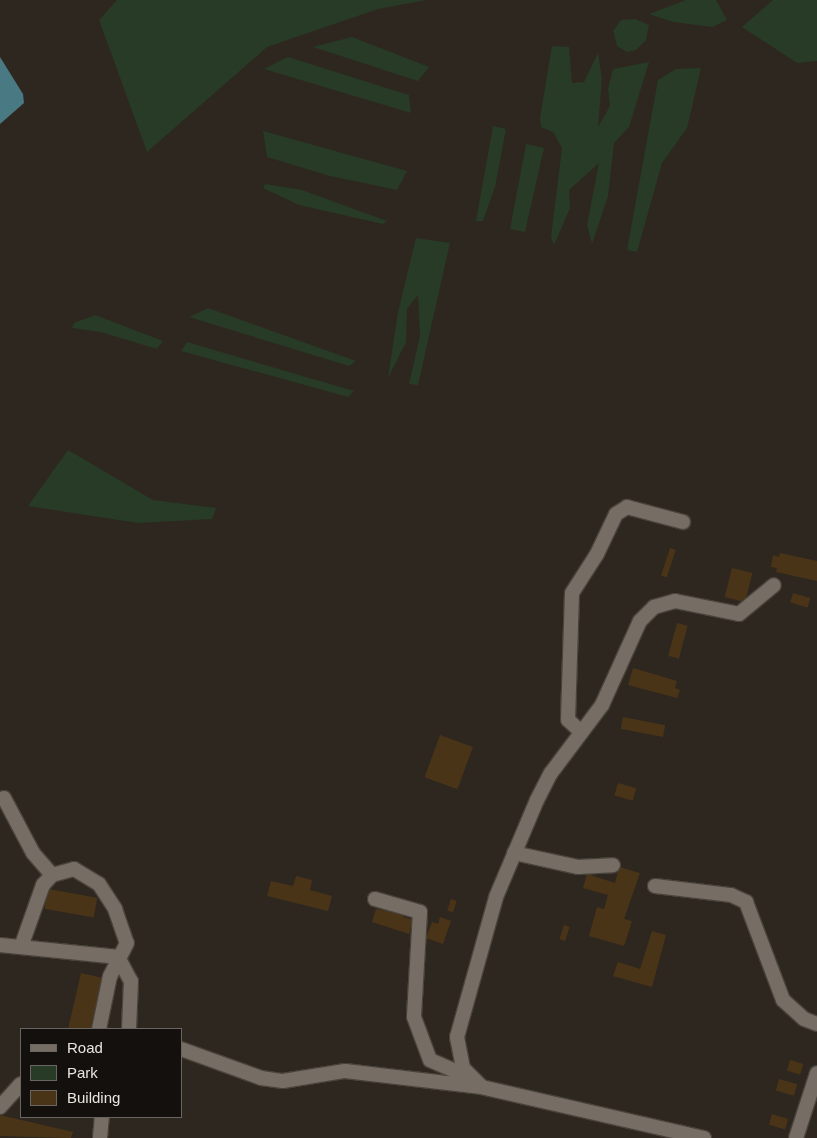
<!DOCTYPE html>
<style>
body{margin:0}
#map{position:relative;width:817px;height:1138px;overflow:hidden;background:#2e271f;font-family:Arial,sans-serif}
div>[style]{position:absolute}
.green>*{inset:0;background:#273b26}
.water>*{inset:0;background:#497982}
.building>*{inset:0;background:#4a3417;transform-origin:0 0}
.roads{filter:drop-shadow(1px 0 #49433c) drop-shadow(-1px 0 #49433c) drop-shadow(0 1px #49433c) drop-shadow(0 -1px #49433c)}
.minor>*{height:14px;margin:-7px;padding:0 7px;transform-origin:7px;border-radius:7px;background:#766e64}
span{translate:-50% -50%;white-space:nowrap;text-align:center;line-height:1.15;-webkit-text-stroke:4px #13100d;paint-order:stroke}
.legend{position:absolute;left:20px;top:1028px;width:162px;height:90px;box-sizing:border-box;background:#13100d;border:1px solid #696561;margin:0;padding:6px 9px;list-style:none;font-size:15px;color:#e9e5df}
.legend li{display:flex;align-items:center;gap:10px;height:25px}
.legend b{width:25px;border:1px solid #696561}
</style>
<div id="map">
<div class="green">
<div style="clip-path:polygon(117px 0,426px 0,378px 9px,267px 47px,147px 152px,99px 20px)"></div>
<div style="clip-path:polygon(686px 0,716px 0,727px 20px,712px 27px,673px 22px,649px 14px)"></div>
<div style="clip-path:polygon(773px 0,817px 0,817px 61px,797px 63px,742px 27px)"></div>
<div style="clip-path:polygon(635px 19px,649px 25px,646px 40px,636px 50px,627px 52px,617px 46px,613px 31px,621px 20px)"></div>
<div style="clip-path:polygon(352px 37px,429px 67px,418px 81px,313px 47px)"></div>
<div style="clip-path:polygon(552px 46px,569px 47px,572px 83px,584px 82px,598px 53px,602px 78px,598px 127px,610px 106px,608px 89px,613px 69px,649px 62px,629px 127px,614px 143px,608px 196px,592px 244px,587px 225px,599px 163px,569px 190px,570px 208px,554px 245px,551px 237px,562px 148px,553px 132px,541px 127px,540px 118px)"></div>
<div style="clip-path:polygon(288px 57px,409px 95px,411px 113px,264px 69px)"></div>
<div style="clip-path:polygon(701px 68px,687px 128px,662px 163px,637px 252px,627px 250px,658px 80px,676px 69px)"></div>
<div style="clip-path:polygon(493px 126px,506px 129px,495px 187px,483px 221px,476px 221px)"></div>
<div style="clip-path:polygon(263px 131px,407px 171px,397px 190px,330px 176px,267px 157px)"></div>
<div style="clip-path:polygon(526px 144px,544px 148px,525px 232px,510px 229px)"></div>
<div style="clip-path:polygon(265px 184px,302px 190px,387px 221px,383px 224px,299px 205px,263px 188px)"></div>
<div style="clip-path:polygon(416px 238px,450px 243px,418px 385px,409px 384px,420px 336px,418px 295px,407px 309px,406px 342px,388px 378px,398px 312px)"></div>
<div style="clip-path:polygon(208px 308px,356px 361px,349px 366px,189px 317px)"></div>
<div style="clip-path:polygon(95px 315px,163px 341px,157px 349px,101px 332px,72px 328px,74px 323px)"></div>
<div style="clip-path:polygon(187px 342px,354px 391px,348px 397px,181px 351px)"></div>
<div style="clip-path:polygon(68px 450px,153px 500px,216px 508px,212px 519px,138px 523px,28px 506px)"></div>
</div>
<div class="water">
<div style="clip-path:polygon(0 57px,23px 94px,24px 103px,0 124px)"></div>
</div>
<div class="building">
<div style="left:670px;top:548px;width:6px;height:29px;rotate:18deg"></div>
<div style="clip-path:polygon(780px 553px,817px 561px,817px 581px,776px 572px,777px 568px,771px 567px,773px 555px,779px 557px)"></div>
<div style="left:732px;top:568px;width:21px;height:30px;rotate:14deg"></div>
<div style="left:793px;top:593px;width:18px;height:10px;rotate:16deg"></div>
<div style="left:677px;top:623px;width:11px;height:34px;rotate:15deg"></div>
<div style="clip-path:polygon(633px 668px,677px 681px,675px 688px,680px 690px,677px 698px,628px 685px)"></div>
<div style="left:623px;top:717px;width:43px;height:12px;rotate:11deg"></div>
<div style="left:440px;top:735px;width:35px;height:45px;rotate:20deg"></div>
<div style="left:618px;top:783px;width:19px;height:13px;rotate:16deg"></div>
<div style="clip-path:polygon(619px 867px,640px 873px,624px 919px,632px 921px,624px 946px,589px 936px,597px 907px,604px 909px,608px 895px,583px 888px,587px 874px,615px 883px)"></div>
<div style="clip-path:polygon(296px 876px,312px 880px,310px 890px,332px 896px,328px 911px,267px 896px,271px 881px,293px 886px)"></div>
<div style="left:48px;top:889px;width:50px;height:20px;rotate:10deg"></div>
<div style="left:451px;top:899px;width:6px;height:12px;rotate:18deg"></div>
<div style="clip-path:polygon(376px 909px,404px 914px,403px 917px,413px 920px,409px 934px,372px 922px)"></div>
<div style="clip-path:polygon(440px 917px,451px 921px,443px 944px,426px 938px,432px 922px,438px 924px)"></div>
<div style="left:564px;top:925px;width:6px;height:15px;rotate:18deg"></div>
<div style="clip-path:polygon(652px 931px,666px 935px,652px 987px,613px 976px,618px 962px,640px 969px)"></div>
<div style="left:81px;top:973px;width:22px;height:57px;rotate:13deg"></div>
<div style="left:790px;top:1060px;width:14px;height:11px;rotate:17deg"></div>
<div style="left:779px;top:1079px;width:19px;height:12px;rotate:16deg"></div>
<div style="left:772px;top:1114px;width:17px;height:11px;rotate:17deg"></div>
<div style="clip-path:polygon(0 1115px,73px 1132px,71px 1138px,0 1136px)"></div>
</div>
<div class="roads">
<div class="minor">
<div style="left:580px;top:731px;width:16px;rotate:-137deg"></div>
<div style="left:568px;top:720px;width:127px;rotate:-88.2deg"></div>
<div style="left:572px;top:593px;width:46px;rotate:-57.3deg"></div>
<div style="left:597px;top:554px;width:44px;rotate:-64.6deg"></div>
<div style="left:616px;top:514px;width:13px;rotate:-32deg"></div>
<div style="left:627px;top:507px;width:58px;rotate:15deg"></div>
<div style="left:4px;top:798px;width:62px;rotate:62.2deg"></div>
<div style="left:33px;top:853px;width:29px;rotate:49deg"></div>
<div style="left:514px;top:853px;width:66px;rotate:12.3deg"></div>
<div style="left:578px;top:867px;width:35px;rotate:-3deg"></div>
<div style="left:655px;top:886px;width:77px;rotate:6.8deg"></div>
<div style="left:731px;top:895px;width:17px;rotate:25deg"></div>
<div style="left:746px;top:902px;width:105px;rotate:69.3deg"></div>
<div style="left:783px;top:1000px;width:28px;rotate:42deg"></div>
<div style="left:804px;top:1019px;width:14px;rotate:21deg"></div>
<div style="left:375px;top:899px;width:47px;rotate:16.1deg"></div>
<div style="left:420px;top:912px;width:105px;rotate:93.3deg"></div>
<div style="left:414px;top:1017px;width:46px;rotate:69.6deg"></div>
<div style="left:430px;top:1060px;width:43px;rotate:23.6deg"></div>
<div style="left:0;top:945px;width:119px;rotate:5.8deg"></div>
<div style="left:118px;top:957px;width:27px;rotate:62deg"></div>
<div style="left:131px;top:981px;width:48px;rotate:92.4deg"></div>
<div style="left:21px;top:947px;width:66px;rotate:-70.5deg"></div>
<div style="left:43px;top:885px;width:13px;rotate:-48deg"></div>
<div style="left:52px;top:875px;width:23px;rotate:-15deg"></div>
<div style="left:74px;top:869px;width:29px;rotate:31deg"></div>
<div style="left:99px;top:884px;width:30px;rotate:57deg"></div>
<div style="left:115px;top:909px;width:36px;rotate:71deg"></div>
<div style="left:127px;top:943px;width:37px;rotate:117deg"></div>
<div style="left:110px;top:976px;width:54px;rotate:101.7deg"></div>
<div style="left:181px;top:1049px;width:85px;rotate:19.9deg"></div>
<div style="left:261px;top:1078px;width:22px;rotate:8deg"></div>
<div style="left:283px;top:1081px;width:63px;rotate:-9.2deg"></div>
<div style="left:345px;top:1071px;width:138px;rotate:6.7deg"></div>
<div style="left:0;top:1107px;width:31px;rotate:-48deg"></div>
<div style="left:100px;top:1138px;width:21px;rotate:-85deg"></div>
<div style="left:704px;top:1138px;width:228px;rotate:-167.1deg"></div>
<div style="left:482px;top:1087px;width:27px;rotate:-135deg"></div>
<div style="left:463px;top:1068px;width:32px;rotate:-101deg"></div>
<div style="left:457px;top:1037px;width:145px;rotate:-74.4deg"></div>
<div style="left:496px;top:897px;width:105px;rotate:-67.1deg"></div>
<div style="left:537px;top:800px;width:30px;rotate:-63deg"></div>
<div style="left:551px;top:773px;width:85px;rotate:-53.1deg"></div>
<div style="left:602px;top:705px;width:92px;rotate:-65.7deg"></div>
<div style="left:640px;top:621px;width:20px;rotate:-45deg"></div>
<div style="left:654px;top:607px;width:22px;rotate:-16deg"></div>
<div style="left:675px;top:601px;width:65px;rotate:11.5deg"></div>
<div style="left:739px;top:614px;width:45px;rotate:-39.6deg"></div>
<div style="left:796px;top:1138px;width:68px;rotate:-72.1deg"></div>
</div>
</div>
<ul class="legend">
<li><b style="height:6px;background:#766e64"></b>Road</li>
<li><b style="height:14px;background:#273b26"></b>Park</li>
<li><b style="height:14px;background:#4a3417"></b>Building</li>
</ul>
</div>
